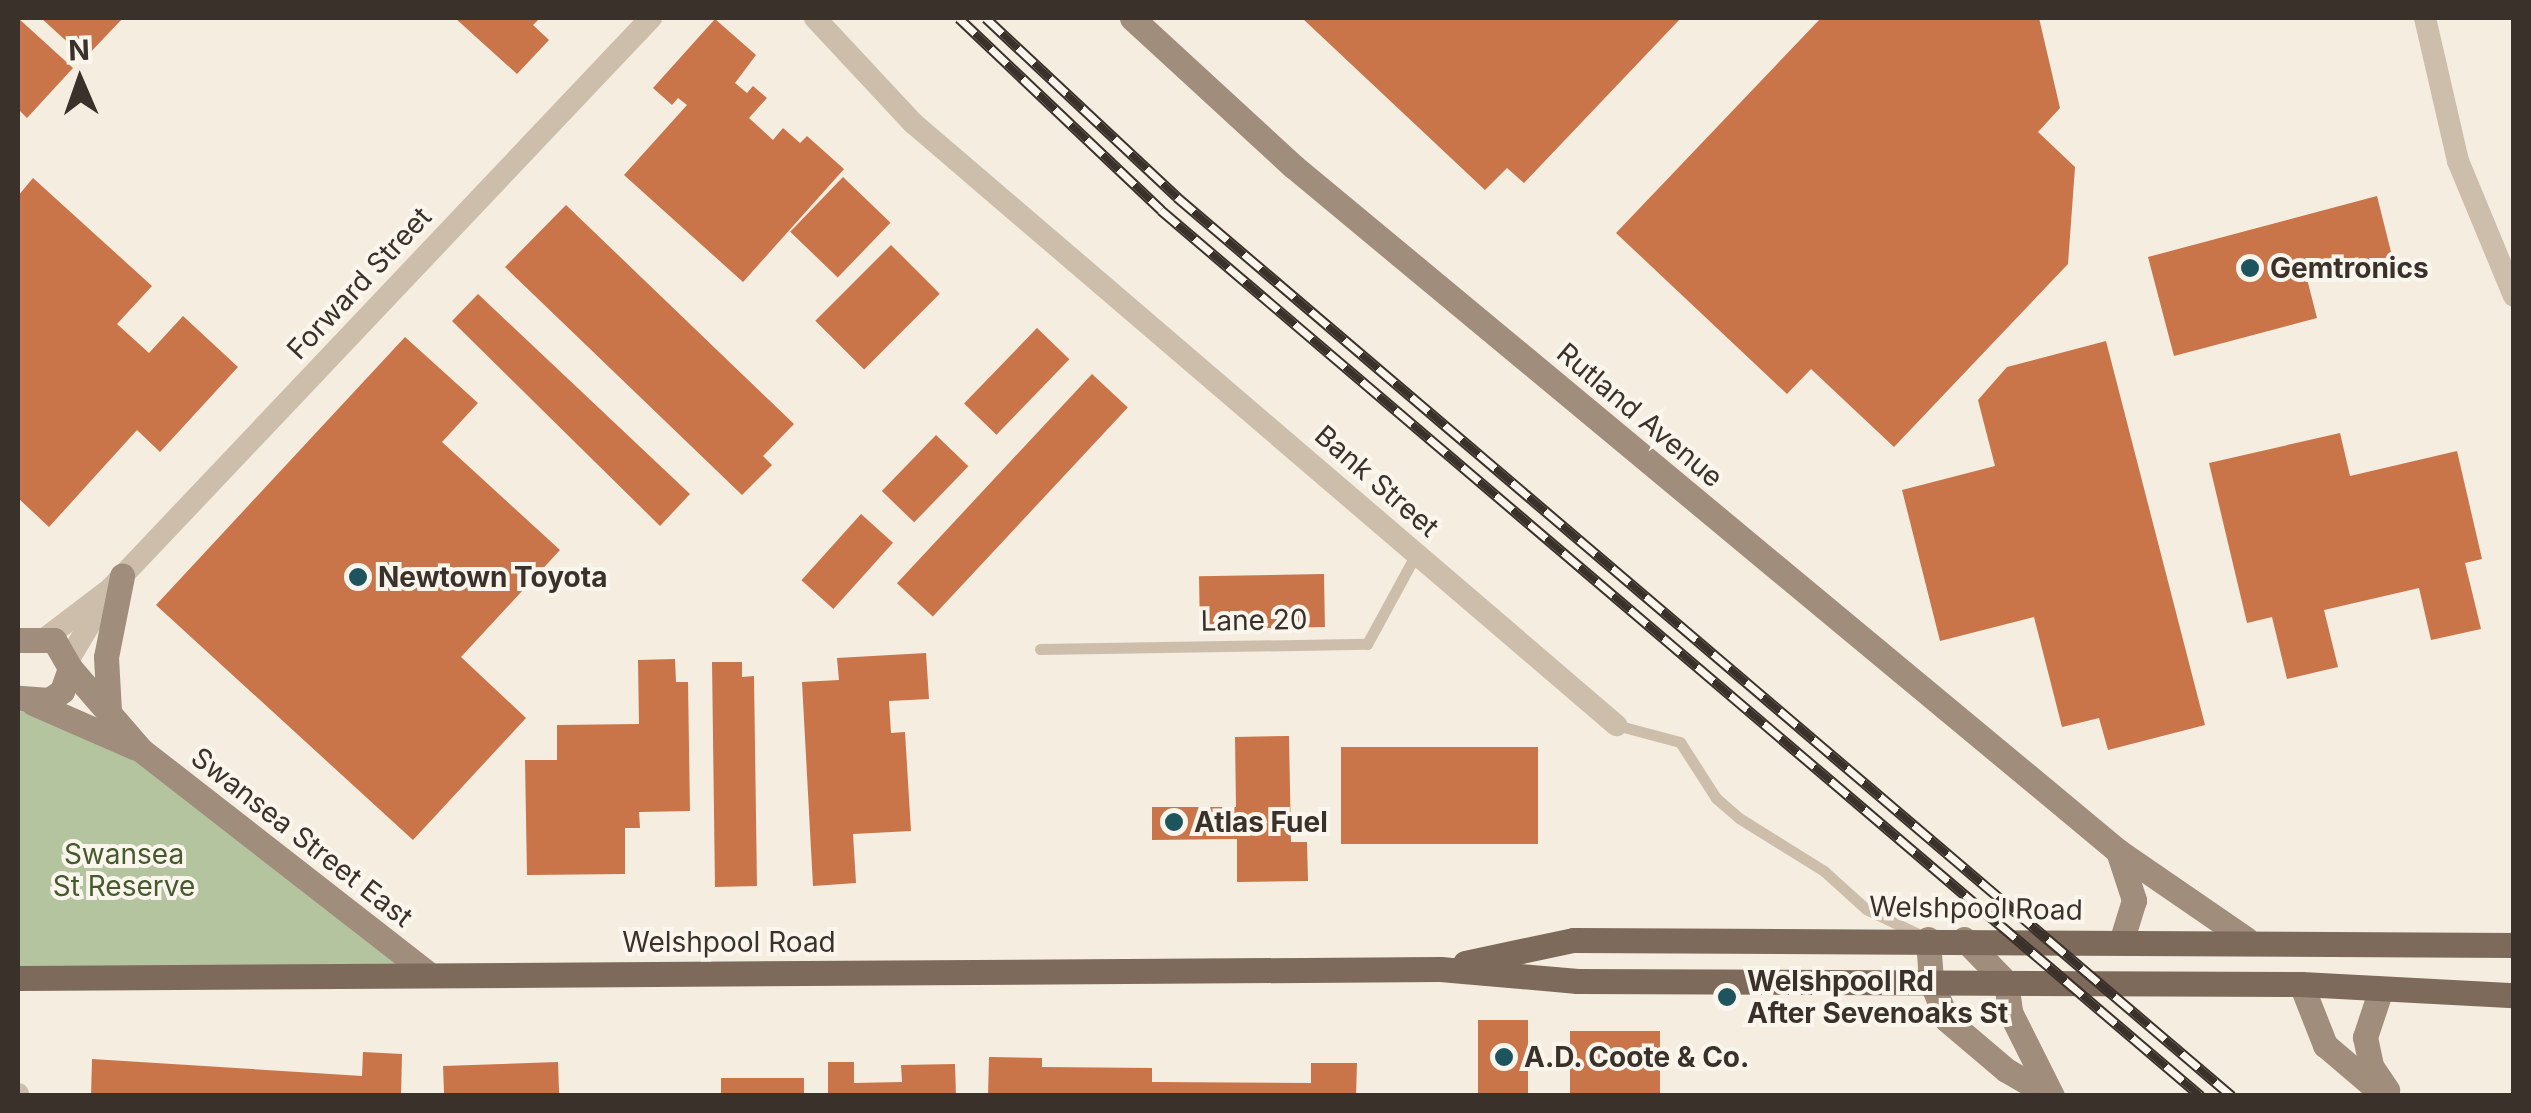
<!DOCTYPE html>
<style>
body{margin:0}
#map{position:relative;width:2531px;height:1113px;overflow:hidden;background:#f4ede0;font-family:Inter,sans-serif}
div>[style]{position:absolute}
.green>*{inset:0;background:#b4c49f}
.building>*{inset:0;background:#c97449;transform-origin:0 0}
.lane>*{height:11px;margin:-5.5px;padding:0 5.5px;transform-origin:5.5px;border-radius:5.5px;background:#cdbeab}
.street>*{height:22px;margin:-11px;padding:0 11px;transform-origin:11px;border-radius:11px;background:#cdbeab}
.secondary>*{height:25px;margin:-12.5px;padding:0 12.5px;transform-origin:12.5px;border-radius:12.5px;background:#a18d7c}
.primary>*{height:25px;margin:-12.5px;padding:0 12.5px;transform-origin:12.5px;border-radius:12.5px;background:#7d6a5b}
.rail>*{height:11px;margin-top:-5.5px;transform-origin:0;background:repeating-linear-gradient(90deg,#fbf6ed 0 22px,#3b312b 0 44px);box-sizing:border-box;border-block:2px solid #3b312b}
.dots>*{width:28px;height:28px;translate:-50% -50%;box-sizing:border-box;border:5px solid #fbf6ed;border-radius:50%}
span{translate:-50% -50%;white-space:nowrap;text-align:center;line-height:1.15;-webkit-text-stroke:8px #fbf6ed;paint-order:stroke}
.poi-label{font-size:28px;color:#3b312b;font-weight:700}
.left{translate:0 -50%;text-align:left}
.street-label{font-size:28px;color:#3b312b}
.park-label{font-size:28px;color:#465a2d}
.frame{position:absolute;inset:0;border:20px solid #3b312b;pointer-events:none}
.north{position:absolute;left:30px;top:30px;width:100px;height:100px;-webkit-text-stroke:8px #fbf6ed;paint-order:stroke;rotate:358deg;font-size:28px;font-weight:700;line-height:40px;text-align:center;color:#3b312b}
.north::after{content:'';display:block;margin:auto;width:35px;height:45px;background:#3b312b;clip-path:polygon(50% 0,100% 100%,50% 72%,0 100%)}
</style>
<div id="map">
<div class="green">
<div style="clip-path:polygon(33px 703px,146px 754px,426px 972px,18px 978px,18px 713px)"></div>
</div>
<div class="building">
<div style="clip-path:polygon(18px 18px,73px 68px,27px 118px,18px 109px)"></div>
<div style="clip-path:polygon(41px 18px,123px 18px,85px 58px)"></div>
<div style="clip-path:polygon(455px 18px,540px 18px,533px 25px,549px 40px,517px 74px)"></div>
<div style="clip-path:polygon(1302px 18px,1681px 18px,1524px 183px,1507px 168px,1485px 190px)"></div>
<div style="clip-path:polygon(1821px 18px,2039px 18px,2060px 108px,2038px 132px,2075px 167px,2068px 264px,1894px 447px,1811px 369px,1787px 394px,1616px 233px)"></div>
<div style="clip-path:polygon(715px 19px,756px 55px,735px 83px,747px 93px,753px 86px,767px 98px,749px 118px,773px 140px,783px 128px,800px 143px,807px 136px,844px 169px,743px 282px,624px 175px,687px 105px,678px 98px,672px 105px,653px 88px)"></div>
<div style="left:843px;top:177px;width:66px;height:76px;rotate:44deg"></div>
<div style="clip-path:polygon(33px 178px,152px 286px,117px 324px,149px 353px,183px 316px,238px 367px,160px 452px,137px 430px,49px 527px,18px 498px,18px 196px)"></div>
<div style="clip-path:polygon(2377px 196px,2392px 256px,2307px 279px,2317px 318px,2174px 356px,2148px 257px)"></div>
<div style="clip-path:polygon(566px 205px,794px 424px,763px 456px,772px 465px,742px 495px,505px 267px)"></div>
<div style="left:891px;top:245px;width:69px;height:107px;rotate:45deg"></div>
<div style="clip-path:polygon(478px 294px,690px 494px,660px 526px,452px 321px)"></div>
<div style="left:1037px;top:328px;width:45px;height:105px;rotate:44deg"></div>
<div style="clip-path:polygon(405px 337px,478px 403px,442px 442px,560px 550px,461px 657px,526px 718px,413px 840px,156px 605px)"></div>
<div style="clip-path:polygon(2106px 341px,2205px 725px,2108px 750px,2099px 718px,2062px 727px,2034px 617px,1940px 641px,1902px 490px,1995px 466px,1978px 400px,2007px 367px)"></div>
<div style="left:1092px;top:374px;width:49px;height:286px;rotate:43deg"></div>
<div style="clip-path:polygon(2340px 433px,2350px 476px,2457px 451px,2482px 559px,2465px 563px,2481px 629px,2431px 640px,2419px 588px,2324px 610px,2338px 667px,2287px 679px,2272px 617px,2247px 623px,2209px 463px)"></div>
<div style="left:936px;top:435px;width:45px;height:78px;rotate:44deg"></div>
<div style="left:861px;top:514px;width:43px;height:89px;rotate:42deg"></div>
<div style="left:1324px;top:574px;width:53px;height:125px;rotate:89deg"></div>
<div style="clip-path:polygon(926px 653px,929px 699px,889px 701px,891px 733px,905px 732px,911px 831px,853px 834px,856px 883px,813px 886px,802px 682px,839px 680px,837px 658px)"></div>
<div style="clip-path:polygon(675px 659px,676px 682px,688px 682px,690px 811px,639px 812px,640px 828px,625px 828px,625px 874px,527px 875px,525px 760px,557px 760px,557px 725px,639px 724px,638px 660px)"></div>
<div style="clip-path:polygon(712px 662px,742px 662px,742px 677px,754px 676px,757px 886px,715px 887px)"></div>
<div style="clip-path:polygon(1289px 736px,1291px 842px,1307px 842px,1308px 881px,1237px 882px,1237px 839px,1152px 840px,1152px 807px,1236px 807px,1235px 737px)"></div>
<div style="left:1538px;top:747px;width:97px;height:197px;rotate:90deg"></div>
<div style="left:1528px;top:1020px;width:76px;height:50px;rotate:90deg"></div>
<div style="left:1570px;top:1031px;width:90px;height:65px"></div>
<div style="clip-path:polygon(363px 1052px,402px 1054px,401px 1096px,91px 1096px,92px 1059px,362px 1076px)"></div>
<div style="clip-path:polygon(989px 1057px,1042px 1058px,1042px 1067px,1152px 1068px,1152px 1082px,1311px 1083px,1311px 1063px,1357px 1063px,1356px 1096px,988px 1096px)"></div>
<div style="left:558px;top:1062px;width:34px;height:115px;rotate:88deg"></div>
<div style="clip-path:polygon(828px 1062px,854px 1062px,854px 1083px,902px 1082px,901px 1065px,955px 1064px,956px 1096px,828px 1096px)"></div>
<div style="left:804px;top:1078px;width:18px;height:83px;rotate:90deg"></div>
</div>
<div class="lane">
<div style="left:1040px;top:649px;width:327px;rotate:-0.9deg"></div>
<div style="left:1367px;top:644px;width:102px;rotate:-61.4deg"></div>
<div style="left:1616px;top:725px;width:66px;rotate:14.9deg"></div>
<div style="left:1680px;top:742px;width:67px;rotate:57.3deg"></div>
<div style="left:1716px;top:798px;width:30px;rotate:41deg"></div>
<div style="left:1739px;top:818px;width:100px;rotate:31.9deg"></div>
<div style="left:1824px;top:871px;width:57px;rotate:42.1deg"></div>
<div style="left:1866px;top:909px;width:60px;rotate:25.7deg"></div>
</div>
<div class="street">
<div style="left:815px;top:18px;width:144px;rotate:47deg"></div>
<div style="left:913px;top:123px;width:926px;rotate:40.57deg"></div>
<div style="left:2425px;top:18px;width:147px;rotate:77deg"></div>
<div style="left:2458px;top:161px;width:146px;rotate:67.5deg"></div>
<div style="left:47px;top:637px;width:79px;rotate:-37.3deg"></div>
<div style="left:110px;top:589px;width:787px;rotate:-46.55deg"></div>
<div style="left:69px;top:659px;width:78px;rotate:-59.2deg"></div>
<div style="left:18px;top:1094px;width:2px;rotate:90deg"></div>
</div>
<div class="secondary">
<div style="left:1132px;top:18px;width:219px;rotate:42.6deg"></div>
<div style="left:1293px;top:166px;width:1072px;rotate:39.7deg"></div>
<div style="left:2118px;top:851px;width:155px;rotate:34.5deg"></div>
<div style="left:18px;top:640px;width:36px"></div>
<div style="left:54px;top:640px;width:32px;rotate:60deg"></div>
<div style="left:70px;top:668px;width:24px;rotate:109deg"></div>
<div style="left:62px;top:691px;width:16px;rotate:145deg"></div>
<div style="left:49px;top:700px;width:31px;rotate:-176deg"></div>
<div style="left:70px;top:668px;width:108px;rotate:49.1deg"></div>
<div style="left:141px;top:750px;width:361px;rotate:37.9deg"></div>
<div style="left:33px;top:703px;width:112px;rotate:23.6deg"></div>
<div style="left:109px;top:711px;width:54px;rotate:-93.2deg"></div>
<div style="left:106px;top:657px;width:83px;rotate:-78.8deg"></div>
<div style="left:2118px;top:851px;width:52px;rotate:71.9deg"></div>
<div style="left:2134px;top:900px;width:41px;rotate:107.1deg"></div>
<div style="left:1928px;top:939px;width:42px;rotate:85.9deg"></div>
<div style="left:1931px;top:981px;width:42px;rotate:67.7deg"></div>
<div style="left:1947px;top:1020px;width:77px;rotate:40.3deg"></div>
<div style="left:2006px;top:1070px;width:52px;rotate:30deg"></div>
<div style="left:1964px;top:939px;width:60px;rotate:45.7deg"></div>
<div style="left:2006px;top:982px;width:30px;rotate:82deg"></div>
<div style="left:2010px;top:1012px;width:94px;rotate:63.4deg"></div>
<div style="left:2301px;top:984px;width:66px;rotate:68.5deg"></div>
<div style="left:2325px;top:1045px;width:79px;rotate:40.4deg"></div>
<div style="left:2381px;top:989px;width:51px;rotate:108.4deg"></div>
<div style="left:2365px;top:1037px;width:30px;rotate:78deg"></div>
<div style="left:2371px;top:1066px;width:29px;rotate:56deg"></div>
</div>
<div class="primary">
<div style="left:1465px;top:963px;width:110px;rotate:-12deg"></div>
<div style="left:1573px;top:940px;width:941px;rotate:0.3deg"></div>
<div style="left:18px;top:978px;width:1422px;rotate:-0.36deg"></div>
<div style="left:1440px;top:969px;width:138px;rotate:5deg"></div>
<div style="left:1577px;top:981px;width:724px;rotate:0.24deg"></div>
<div style="left:2301px;top:984px;width:213px;rotate:3deg"></div>
</div>
<div class="rail">
<div style="left:959px;top:18px;width:279px;rotate:43.5deg"></div>
<div style="left:1161px;top:210px;width:1366px;rotate:40.43deg"></div>
<div style="left:986px;top:18px;width:262px;rotate:43.1deg"></div>
<div style="left:1177px;top:197px;width:1386px;rotate:40.44deg"></div>
</div>
<div class="dots">
<div style="left:2250px;top:268px;background:#1e545e"></div>
<div style="left:358px;top:577px;background:#1e545e"></div>
<div style="left:1174px;top:822px;background:#1e545e"></div>
<div style="left:1727px;top:997px;background:#1e545e"></div>
<div style="left:1504px;top:1057px;background:#1e545e"></div>
</div>
<div class="poi-label">
<span class="left" style="left:2270px;top:268px">Gemtronics</span>
<span class="left" style="left:378px;top:577px">Newtown Toyota</span>
<span class="left" style="left:1194px;top:822px">Atlas Fuel</span>
<span class="left" style="left:1747px;top:997px">Welshpool Rd<br>After Sevenoaks St</span>
<span class="left" style="left:1524px;top:1057px">A.D. Coote &amp; Co.</span>
</div>
<div class="street-label">
<span style="left:359px;top:283px;rotate:-47deg">Forward Street</span>
<span style="left:1640px;top:415px;rotate:40deg">Rutland Avenue</span>
<span style="left:1377px;top:481px;rotate:41deg">Bank Street</span>
<span style="left:1254px;top:620px;rotate:-1deg">Lane 20</span>
<span style="left:302px;top:837px;rotate:38deg">Swansea Street East</span>
<span style="left:1976px;top:908px;rotate:1deg">Welshpool Road</span>
<span style="left:729px;top:942px">Welshpool Road</span>
</div>
<div class="park-label">
<span style="left:124px;top:870px">Swansea<br>St Reserve</span>
</div>
<div class="frame"></div>
<div class="north">N</div>
</div>
